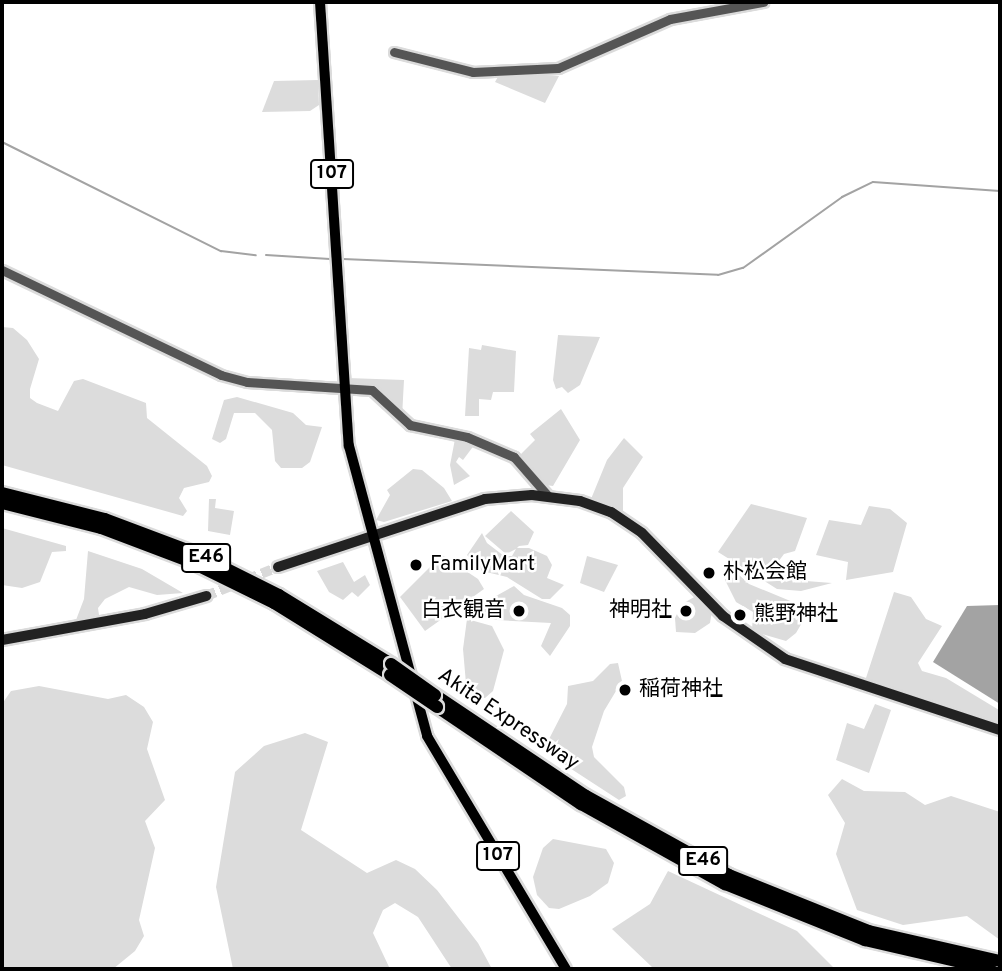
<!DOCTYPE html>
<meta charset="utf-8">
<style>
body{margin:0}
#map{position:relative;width:1002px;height:971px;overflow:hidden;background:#fff;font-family:Overpass,"Noto Sans JP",sans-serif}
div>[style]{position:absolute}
.green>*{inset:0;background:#dcdcdc}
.water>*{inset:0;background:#a3a3a3}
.stream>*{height:2px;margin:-1px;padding:0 1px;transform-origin:1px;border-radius:1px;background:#a3a3a3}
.secondary-tunnel>*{height:10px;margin-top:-5px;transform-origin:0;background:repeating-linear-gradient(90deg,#d9d9d9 0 10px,transparent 0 15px)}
.roads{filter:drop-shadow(2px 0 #dbdbdb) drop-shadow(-2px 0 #dbdbdb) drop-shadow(0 2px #dbdbdb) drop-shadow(0 -2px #dbdbdb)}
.tertiary>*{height:9px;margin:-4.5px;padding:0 4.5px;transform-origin:4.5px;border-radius:4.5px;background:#555}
.secondary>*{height:10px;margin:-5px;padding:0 5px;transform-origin:5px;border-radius:5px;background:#222}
.trunk>*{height:10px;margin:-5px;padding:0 5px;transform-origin:5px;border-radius:5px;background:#000}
.motorway>*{height:12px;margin:-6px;padding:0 6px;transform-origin:6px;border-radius:6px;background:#000}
.bridges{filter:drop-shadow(2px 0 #dbdbdb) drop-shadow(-2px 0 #dbdbdb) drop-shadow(0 2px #dbdbdb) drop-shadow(0 -2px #dbdbdb)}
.motorway-bridge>*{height:12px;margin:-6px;padding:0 6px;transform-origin:6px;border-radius:6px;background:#000}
.dots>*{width:19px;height:19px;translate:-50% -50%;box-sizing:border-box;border:4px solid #fff;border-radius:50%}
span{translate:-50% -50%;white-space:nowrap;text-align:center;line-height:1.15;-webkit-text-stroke:5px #fff;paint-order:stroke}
.shield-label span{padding:2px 5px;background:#fff;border:2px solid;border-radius:5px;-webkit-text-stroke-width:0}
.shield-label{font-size:19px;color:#000;font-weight:700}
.poi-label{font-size:21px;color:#000}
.left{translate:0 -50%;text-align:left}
.right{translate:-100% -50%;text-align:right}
.street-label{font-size:21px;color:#000}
.frame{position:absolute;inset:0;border:4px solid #000;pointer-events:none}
</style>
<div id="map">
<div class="green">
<div style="clip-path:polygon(499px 75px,541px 76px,559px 76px,545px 103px,495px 82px)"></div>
<div style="clip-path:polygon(318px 80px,319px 105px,310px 111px,262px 112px,274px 81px)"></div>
<div style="clip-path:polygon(2px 327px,13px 328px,27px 340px,39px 359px,30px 389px,30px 398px,37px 403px,58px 411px,74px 381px,83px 379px,146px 403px,147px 418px,207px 466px,212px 476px,209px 482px,184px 488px,179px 498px,187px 511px,183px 516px,2px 465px)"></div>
<div style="clip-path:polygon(558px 335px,600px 337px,580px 385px,568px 393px,562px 387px,556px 389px,553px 380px)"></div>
<div style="clip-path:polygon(482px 345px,516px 351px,514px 392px,493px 392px,491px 400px,479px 399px,479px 416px,465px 416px,469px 348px,481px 350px)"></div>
<div style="clip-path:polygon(348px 378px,404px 380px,402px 417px,379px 390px,347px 385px)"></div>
<div style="clip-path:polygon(237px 397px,293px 413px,306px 425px,322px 427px,310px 462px,302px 468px,281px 468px,275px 461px,272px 430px,255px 413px,234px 413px,226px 439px,220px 443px,212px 439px,224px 400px)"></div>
<div style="clip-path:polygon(561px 409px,580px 440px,553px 486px,545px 485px,519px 456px,535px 440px,530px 434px)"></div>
<div style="clip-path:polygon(624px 438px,643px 457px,623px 488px,623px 514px,591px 499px,607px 460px)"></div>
<div style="clip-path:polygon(455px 439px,475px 444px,463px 460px,459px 457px,456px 462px,470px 476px,454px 485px,450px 465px)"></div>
<div style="clip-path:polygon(413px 469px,422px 470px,444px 488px,452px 501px,384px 522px,376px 520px,390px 495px,387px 490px)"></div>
<div style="clip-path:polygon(209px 499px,216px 499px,215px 508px,234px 511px,230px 535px,208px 531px)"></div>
<div style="clip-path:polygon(751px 504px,807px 518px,795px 551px,784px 554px,772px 570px,806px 581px,832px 583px,801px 591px,777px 589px,718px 552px)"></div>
<div style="clip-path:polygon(869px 506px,890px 509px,907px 523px,893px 572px,846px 580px,848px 562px,816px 555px,829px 520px,861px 525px)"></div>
<div style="clip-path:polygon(511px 511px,534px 532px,528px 545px,519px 546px,517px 548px,529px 548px,547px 556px,552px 565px,547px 578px,564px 585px,550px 599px,542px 599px,507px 577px,482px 571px,467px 555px,482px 533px,487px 543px,504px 556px,512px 556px,516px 549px,506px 554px,485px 536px)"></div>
<div style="clip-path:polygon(2px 528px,66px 546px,66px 551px,52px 552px,40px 582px,22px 588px,2px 585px)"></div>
<div style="clip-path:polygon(88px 551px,142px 569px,183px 593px,157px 595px,129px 587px,105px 599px,98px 608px,99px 615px,76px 620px,84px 599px)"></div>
<div style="clip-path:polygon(442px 555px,478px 579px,484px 589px,425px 631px,400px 597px)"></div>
<div style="clip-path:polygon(587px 556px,618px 565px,604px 592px,580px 583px)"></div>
<div style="clip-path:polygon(343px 562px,354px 582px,365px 575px,370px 585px,358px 597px,352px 592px,343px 600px,329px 592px,317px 571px)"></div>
<div style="clip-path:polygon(728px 565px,749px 584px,800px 605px,803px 621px,796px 633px,786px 641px,752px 631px,753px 612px,736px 602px,722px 574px)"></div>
<div style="clip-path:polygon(514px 586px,524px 595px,562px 608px,570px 615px,570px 626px,550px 656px,541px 646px,551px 623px,496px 620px,469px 611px)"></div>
<div style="clip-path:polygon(894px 592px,911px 597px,926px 619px,942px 626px,918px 663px,922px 671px,946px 678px,999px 710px,1000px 726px,865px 681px)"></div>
<div style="clip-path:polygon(696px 596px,712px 611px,710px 623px,695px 633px,676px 632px,675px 618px,682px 604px)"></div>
<div style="clip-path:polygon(467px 619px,492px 626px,504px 650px,493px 691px,485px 698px,467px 695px,463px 649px)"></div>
<div style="clip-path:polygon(618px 663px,622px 681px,604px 711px,592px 747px,594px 757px,624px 787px,626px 796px,619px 800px,559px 761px,548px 741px,567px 704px,568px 686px,593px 681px,610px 664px)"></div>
<div style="clip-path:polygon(39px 686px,108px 699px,126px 695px,144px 707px,153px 722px,147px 749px,165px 800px,145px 821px,155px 848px,139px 920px,144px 936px,135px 951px,113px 969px,2px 969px,2px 704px,11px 691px)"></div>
<div style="clip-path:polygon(875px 704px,891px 710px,869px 773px,836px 760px,847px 723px,864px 729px)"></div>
<div style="clip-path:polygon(305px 733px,328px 742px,301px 830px,367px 873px,396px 860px,415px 869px,437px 890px,478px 943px,492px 969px,452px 969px,418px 917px,395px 903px,383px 910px,373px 933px,390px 969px,233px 969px,216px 887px,235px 772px,264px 746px)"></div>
<div style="clip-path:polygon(842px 779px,864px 791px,905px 792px,925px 805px,951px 796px,1000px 812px,1000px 940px,967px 916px,903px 925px,857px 910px,836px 854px,845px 823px,828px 795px)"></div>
<div style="clip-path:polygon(553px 839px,606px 849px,614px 863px,608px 883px,590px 896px,559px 909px,549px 908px,537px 895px,533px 877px,543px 848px)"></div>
<div style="clip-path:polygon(668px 871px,797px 931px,835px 969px,652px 967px,612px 929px,650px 904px)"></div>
</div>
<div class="water">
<div style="clip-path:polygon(1000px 605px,1000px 704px,933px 662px,967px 606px)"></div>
</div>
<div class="stream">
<div style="left:2px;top:142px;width:245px;rotate:26.5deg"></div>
<div style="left:221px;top:251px;width:35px;rotate:7deg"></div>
<div style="left:266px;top:255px;width:64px;rotate:3.6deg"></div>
<div style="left:343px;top:259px;width:375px;rotate:2.4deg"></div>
<div style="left:718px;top:275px;width:26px;rotate:-16deg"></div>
<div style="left:743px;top:268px;width:122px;rotate:-35.6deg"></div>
<div style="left:842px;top:197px;width:34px;rotate:-26deg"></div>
<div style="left:873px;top:182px;width:127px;rotate:4.1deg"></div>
</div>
<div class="secondary-tunnel">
<div style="left:206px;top:596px;width:78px;rotate:-21.9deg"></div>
</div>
<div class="roads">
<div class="tertiary">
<div style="left:394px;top:52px;width:81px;rotate:14.2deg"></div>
<div style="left:473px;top:72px;width:85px;rotate:-2.7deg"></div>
<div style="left:558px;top:68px;width:122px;rotate:-23.6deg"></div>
<div style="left:670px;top:19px;width:95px;rotate:-10.4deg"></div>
<div style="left:2px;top:270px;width:243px;rotate:25.6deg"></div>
<div style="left:221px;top:375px;width:27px;rotate:15deg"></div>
<div style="left:247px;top:382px;width:125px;rotate:3.7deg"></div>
<div style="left:372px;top:390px;width:52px;rotate:42.6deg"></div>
<div style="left:410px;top:425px;width:58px;rotate:11.9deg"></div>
<div style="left:467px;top:437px;width:51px;rotate:23.1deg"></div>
<div style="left:514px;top:457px;width:52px;rotate:48.9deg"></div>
</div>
<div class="secondary">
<div style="left:278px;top:567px;width:218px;rotate:-18.2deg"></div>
<div style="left:485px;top:499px;width:47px;rotate:-4.9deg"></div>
<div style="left:532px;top:495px;width:48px;rotate:7.1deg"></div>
<div style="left:580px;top:501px;width:33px;rotate:20deg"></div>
<div style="left:611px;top:512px;width:37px;rotate:34deg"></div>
<div style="left:642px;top:533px;width:116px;rotate:45.7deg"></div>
<div style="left:723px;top:616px;width:75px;rotate:34.7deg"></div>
<div style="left:785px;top:659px;width:226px;rotate:18.3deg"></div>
<div style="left:2px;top:640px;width:145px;rotate:-10.3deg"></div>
<div style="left:145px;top:614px;width:64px;rotate:-16.4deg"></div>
</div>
<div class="trunk">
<div style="left:320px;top:2px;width:445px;rotate:86.3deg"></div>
<div style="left:349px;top:446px;width:300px;rotate:74.9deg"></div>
<div style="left:427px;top:736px;width:271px;rotate:59.2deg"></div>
</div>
<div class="motorway">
<div style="left:2px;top:493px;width:106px;rotate:14.2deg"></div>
<div style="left:105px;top:519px;width:96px;rotate:20.7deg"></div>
<div style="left:195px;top:553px;width:94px;rotate:26.6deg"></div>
<div style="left:279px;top:595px;width:132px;rotate:31.6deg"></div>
<div style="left:2px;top:503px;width:102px;rotate:14.2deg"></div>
<div style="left:101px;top:528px;width:96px;rotate:20.7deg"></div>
<div style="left:191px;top:562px;width:93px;rotate:26.3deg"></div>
<div style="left:274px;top:603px;width:137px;rotate:31.8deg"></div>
<div style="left:435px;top:695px;width:182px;rotate:33.8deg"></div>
<div style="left:586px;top:796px;width:163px;rotate:28.9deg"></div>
<div style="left:729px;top:875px;width:150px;rotate:21.9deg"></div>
<div style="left:868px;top:931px;width:135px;rotate:12.8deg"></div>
<div style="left:437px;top:707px;width:174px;rotate:34deg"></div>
<div style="left:581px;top:804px;width:165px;rotate:29.1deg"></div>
<div style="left:725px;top:884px;width:151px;rotate:21.8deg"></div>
<div style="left:865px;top:940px;width:129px;rotate:13deg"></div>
</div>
</div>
<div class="bridges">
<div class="motorway-bridge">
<div style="left:391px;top:664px;width:54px;rotate:35.2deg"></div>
<div style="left:390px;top:675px;width:57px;rotate:34.2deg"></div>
</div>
</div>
<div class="dots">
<div style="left:416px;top:565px;background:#000"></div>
<div style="left:709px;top:573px;background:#000"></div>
<div style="left:519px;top:611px;background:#000"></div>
<div style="left:686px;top:611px;background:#000"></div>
<div style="left:740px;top:615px;background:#000"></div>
<div style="left:625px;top:690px;background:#000"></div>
</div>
<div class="shield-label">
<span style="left:332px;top:174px">107</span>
<span style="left:206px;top:558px">E46</span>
<span style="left:498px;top:856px">107</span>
<span style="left:703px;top:861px">E46</span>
</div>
<div class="poi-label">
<span class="left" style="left:430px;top:565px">FamilyMart</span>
<span class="left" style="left:723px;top:573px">朴松会館</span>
<span class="right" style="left:505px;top:611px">白衣観音</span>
<span class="right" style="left:672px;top:611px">神明社</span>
<span class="left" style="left:754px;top:615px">熊野神社</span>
<span class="left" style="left:639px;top:690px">稲荷神社</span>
</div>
<div class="street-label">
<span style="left:508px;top:720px;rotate:34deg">Akita Expressway</span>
</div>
<div class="frame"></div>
</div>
